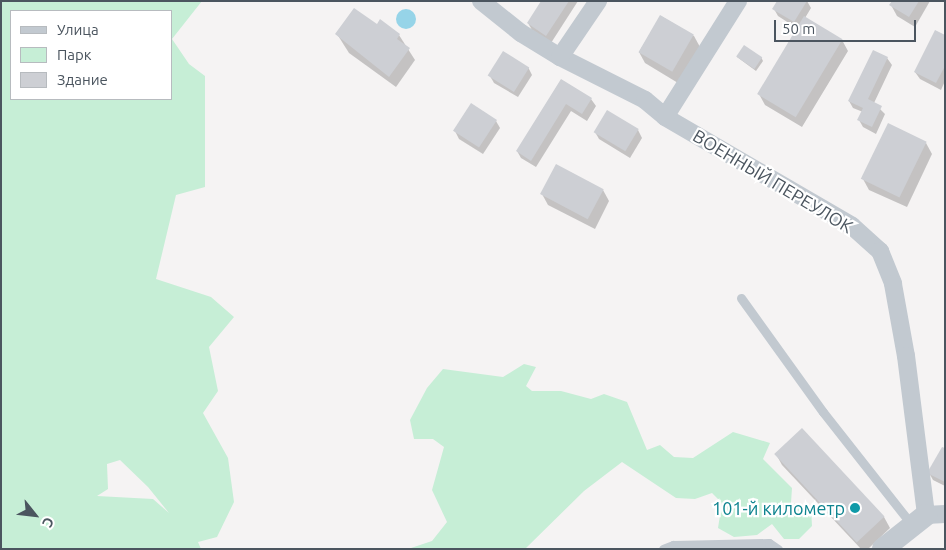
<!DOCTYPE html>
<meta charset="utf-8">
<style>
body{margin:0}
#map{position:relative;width:946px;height:550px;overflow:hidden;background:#f5f3f3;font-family:Ubuntu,sans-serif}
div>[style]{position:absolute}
.green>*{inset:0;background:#c6eed6}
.water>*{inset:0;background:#96d4e8}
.round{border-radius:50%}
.shadow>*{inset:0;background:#0003}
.building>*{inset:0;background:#cdcfd4;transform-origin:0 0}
.service>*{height:9px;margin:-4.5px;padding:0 4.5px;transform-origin:4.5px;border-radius:4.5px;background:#c2c9d0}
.minor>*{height:18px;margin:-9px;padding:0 9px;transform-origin:9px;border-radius:9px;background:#c2c9d0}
.tertiary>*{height:22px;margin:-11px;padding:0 11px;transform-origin:11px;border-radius:11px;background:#c2c9d0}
.dots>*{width:14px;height:14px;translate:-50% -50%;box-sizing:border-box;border:2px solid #fff;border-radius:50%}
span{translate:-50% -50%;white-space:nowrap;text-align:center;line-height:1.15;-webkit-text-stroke:4.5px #fff;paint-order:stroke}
.street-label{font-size:18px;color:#4b555f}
.culture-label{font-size:18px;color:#0d838f}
.right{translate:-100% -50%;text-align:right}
.frame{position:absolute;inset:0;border:2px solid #4b555f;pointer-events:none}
.legend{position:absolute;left:10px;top:10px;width:162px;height:90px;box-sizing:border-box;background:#fff;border:1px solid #b7bbbf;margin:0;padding:6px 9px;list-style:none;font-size:15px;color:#4b555f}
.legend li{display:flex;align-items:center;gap:10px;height:25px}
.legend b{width:25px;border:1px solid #b7bbbf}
.north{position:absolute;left:10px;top:490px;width:50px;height:50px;-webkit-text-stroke:4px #fff;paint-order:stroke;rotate:119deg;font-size:14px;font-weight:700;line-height:20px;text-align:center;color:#4b555f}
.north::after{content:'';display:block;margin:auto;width:18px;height:22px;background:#4b555f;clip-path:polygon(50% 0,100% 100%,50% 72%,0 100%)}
.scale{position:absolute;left:774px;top:20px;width:142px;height:22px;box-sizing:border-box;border:2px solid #4b555f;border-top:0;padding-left:6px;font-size:15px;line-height:18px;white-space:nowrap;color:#4b555f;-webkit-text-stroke:4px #fff;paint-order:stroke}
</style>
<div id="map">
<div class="green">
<div style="clip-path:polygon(evenodd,1px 1px,202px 1px,172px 39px,189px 64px,205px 76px,205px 187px,176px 195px,156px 279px,211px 297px,234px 317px,209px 347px,218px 391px,203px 413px,228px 458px,234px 502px,217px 537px,198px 542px,201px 549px,1px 549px,1px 1px,11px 11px,171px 11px,171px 99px,11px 99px,11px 11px,1px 1px,120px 460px,148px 487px,169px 513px,153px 499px,97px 496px,108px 489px,107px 464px,120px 460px)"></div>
<div style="clip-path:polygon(524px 364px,536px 367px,526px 386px,532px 391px,561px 391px,591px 399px,604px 394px,627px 402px,647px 450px,660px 445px,674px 457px,693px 458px,733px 432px,770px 443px,763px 459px,792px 488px,791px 503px,811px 507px,812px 526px,799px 539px,784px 539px,772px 524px,757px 535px,734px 537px,718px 528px,722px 503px,712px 493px,695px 499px,676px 498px,622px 462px,584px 491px,525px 549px,408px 549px,432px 541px,447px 522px,432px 490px,444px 447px,433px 439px,414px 439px,410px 420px,427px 388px,443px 369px,503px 377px)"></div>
</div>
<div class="water">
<div class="round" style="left:396px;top:9px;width:20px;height:20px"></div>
</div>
<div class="shadow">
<div style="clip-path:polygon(542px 1px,578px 1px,551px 43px,532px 30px,528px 23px)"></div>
<div style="clip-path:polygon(779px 1px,807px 1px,811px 8px,805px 18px,842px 40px,848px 51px,802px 127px,765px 105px,759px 94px,798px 29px,778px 16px,774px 9px)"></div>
<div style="clip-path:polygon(893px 1px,930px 1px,915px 27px,897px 16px,891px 5px)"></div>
<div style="clip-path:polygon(661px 16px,694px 36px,700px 47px,678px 83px,645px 63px,639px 52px)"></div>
<div style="clip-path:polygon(377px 26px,399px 35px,415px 60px,396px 87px,349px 53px,337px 34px)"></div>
<div style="clip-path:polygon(945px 36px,945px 81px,941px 90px,920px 79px,915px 72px)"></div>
<div style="clip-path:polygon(737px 57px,761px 57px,763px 61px,756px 71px)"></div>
<div style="clip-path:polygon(887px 58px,892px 65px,874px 103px,885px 114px,876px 134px,863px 127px,859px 120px,863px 112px,853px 108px,849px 101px)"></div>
<div style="clip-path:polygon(528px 67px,532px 75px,518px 97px,494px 83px,490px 76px)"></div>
<div style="clip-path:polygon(561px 80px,591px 99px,596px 106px,587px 121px,571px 111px,536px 167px,521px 158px,517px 151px)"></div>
<div style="clip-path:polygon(496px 121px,500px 128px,483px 154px,459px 139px,455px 131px)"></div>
<div style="clip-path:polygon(638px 130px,642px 138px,630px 158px,599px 139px,595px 132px)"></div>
<div style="clip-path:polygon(926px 143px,932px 154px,907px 207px,869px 190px,863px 179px)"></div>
<div style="clip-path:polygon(603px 190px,609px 201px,595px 229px,548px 205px,542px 194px)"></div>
<div style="clip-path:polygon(802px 430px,884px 517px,890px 528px,868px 549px,861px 549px,782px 465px,776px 454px)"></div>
<div style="clip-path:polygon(945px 450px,945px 486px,933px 480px,929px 473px)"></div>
</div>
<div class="building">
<div style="clip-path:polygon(541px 1px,569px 1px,546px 36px,527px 23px)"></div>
<div style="clip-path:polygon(777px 1px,807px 1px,794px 22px,772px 9px)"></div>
<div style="clip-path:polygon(892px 1px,919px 1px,909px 17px,889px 5px)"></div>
<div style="clip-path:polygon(354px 8px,377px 24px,380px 19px,400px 34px,397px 39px,410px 48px,389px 77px,335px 34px)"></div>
<div style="left:660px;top:15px;width:39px;height:43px;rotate:30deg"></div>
<div style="left:804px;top:16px;width:45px;height:91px;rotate:31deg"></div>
<div style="clip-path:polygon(935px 30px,945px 35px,945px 66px,936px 83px,914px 72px)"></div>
<div style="left:744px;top:45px;width:22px;height:14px;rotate:34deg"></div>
<div style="clip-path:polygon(873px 50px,888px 57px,868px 99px,882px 106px,872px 127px,857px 120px,863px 108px,848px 101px)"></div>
<div style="left:503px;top:51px;width:31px;height:29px;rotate:32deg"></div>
<div style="clip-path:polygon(561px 79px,592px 98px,582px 114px,566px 104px,531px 161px,516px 151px)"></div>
<div style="left:471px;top:103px;width:31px;height:33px;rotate:33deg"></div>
<div style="left:607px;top:110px;width:37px;height:26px;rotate:31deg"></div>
<div style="left:888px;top:123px;width:43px;height:62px;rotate:26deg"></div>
<div style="left:556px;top:164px;width:54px;height:34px;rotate:28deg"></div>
<div style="left:802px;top:428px;width:121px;height:38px;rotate:47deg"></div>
<div style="clip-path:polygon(942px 447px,945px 448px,945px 482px,927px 473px)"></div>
</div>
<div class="service">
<div style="left:741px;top:298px;width:140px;rotate:54.3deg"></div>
<div style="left:823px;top:412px;width:142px;rotate:51.8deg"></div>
<div style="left:663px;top:549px;width:11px;rotate:-22deg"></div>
<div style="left:673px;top:545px;width:96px;rotate:-1.2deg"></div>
<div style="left:769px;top:543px;width:11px;rotate:34deg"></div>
</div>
<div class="minor">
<div style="left:481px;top:1px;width:51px;rotate:38.7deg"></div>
<div style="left:521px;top:33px;width:46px;rotate:31.6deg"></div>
<div style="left:560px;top:57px;width:95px;rotate:26.8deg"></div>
<div style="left:645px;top:100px;width:26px;rotate:40deg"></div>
<div style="left:665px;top:117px;width:216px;rotate:30.2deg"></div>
<div style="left:852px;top:226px;width:38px;rotate:42deg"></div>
<div style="left:880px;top:251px;width:35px;rotate:68deg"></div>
<div style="left:893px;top:284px;width:73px;rotate:79.8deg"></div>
<div style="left:906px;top:356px;width:160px;rotate:82.8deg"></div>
<div style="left:926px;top:515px;width:19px;rotate:-3deg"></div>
<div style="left:560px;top:57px;width:68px;rotate:-55.8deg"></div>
<div style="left:665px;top:117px;width:137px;rotate:-57.8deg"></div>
</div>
<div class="tertiary">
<div style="left:883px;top:549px;width:55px;rotate:-38.3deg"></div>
</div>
<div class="dots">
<div style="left:855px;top:508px;background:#0f9aa8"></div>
</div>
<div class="street-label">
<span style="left:773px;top:181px;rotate:31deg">ВОЕННЫЙ ПЕРЕУЛОК</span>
</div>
<div class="culture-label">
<span class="right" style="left:845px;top:508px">101-й километр</span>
</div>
<div class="frame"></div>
<ul class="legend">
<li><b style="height:6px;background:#c2c9d0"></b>Улица</li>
<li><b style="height:14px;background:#c6eed6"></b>Парк</li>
<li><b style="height:14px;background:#cdcfd4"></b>Здание</li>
</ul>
<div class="north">С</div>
<div class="scale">50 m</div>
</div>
